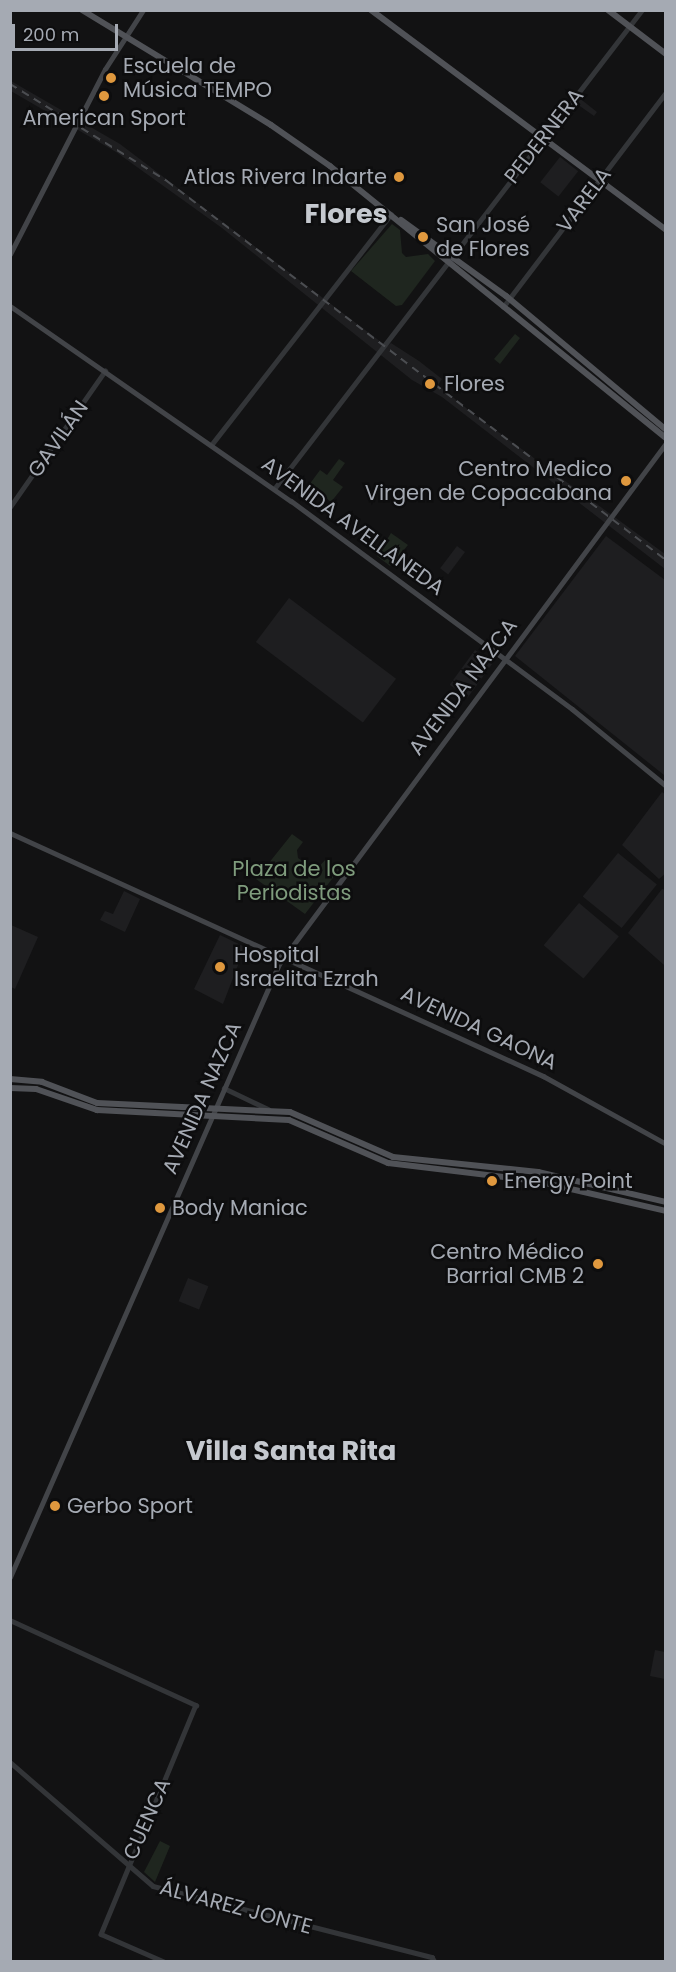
<!DOCTYPE html>
<meta charset="utf-8">
<style>
body{margin:0}
#map{position:relative;width:676px;height:1972px;overflow:hidden;background:#121213;font-family:Poppins,sans-serif}
div>[style]{position:absolute}
.built>*{inset:0;background:#1e1e20;transform-origin:0 0}
.green>*{inset:0;background:#1f261f}
.tertiary>*{height:4.5px;margin:-2.25px;padding:0 2.25px;transform-origin:2.25px;border-radius:2.25px;background:#333538}
.secondary>*{height:5px;margin:-2.5px;padding:0 2.5px;transform-origin:2.5px;border-radius:2.5px;background:#424448}
.primary>*{height:6px;margin:-3px;padding:0 3px;transform-origin:3px;border-radius:3px;background:#505257}
.rail>*{height:1.5px;margin-top:-0.75px;transform-origin:0;background:repeating-linear-gradient(90deg,#4b4d51 0 8px,transparent 0 14px)}
.dots>*{width:16px;height:16px;translate:-50% -50%;box-sizing:border-box;border:3px solid #0d0d0e;border-radius:50%}
span{translate:-50% -50%;white-space:nowrap;text-align:center;line-height:1.15;-webkit-text-stroke:5px #0d0d0e;paint-order:stroke}
.poi-label{font-size:21px;color:#a5aab3}
.left{translate:0 -50%;text-align:left}
.right{translate:-100% -50%;text-align:right}
.street-label{font-size:21px;color:#a5aab3}
.park-label{font-size:21px;color:#7f9c7d}
.district-label{font-size:27px;color:#c5c9cf;font-weight:700}
.frame{position:absolute;inset:0;border:12px solid #a5aab3;pointer-events:none}
.scale{position:absolute;left:12px;top:24px;width:106px;height:27px;box-sizing:border-box;border:3px solid #a5aab3;border-top:0;padding-left:8px;font-size:18px;line-height:21px;white-space:nowrap;color:#a5aab3;-webkit-text-stroke:4px #0d0d0e;paint-order:stroke}
</style>
<div id="map">
<div class="built">
<div style="clip-path:polygon(11px 81px,120px 144px,381px 342px,387px 346px,391px 343px,419px 361px,442px 379px,438px 385px,471px 412px,665px 554px,665px 569px,442px 397px,412px 380px,222px 228px,116px 152px,16px 94px,11px 91px)"></div>
<div style="clip-path:polygon(578px 97px,597px 112px,594px 116px,574px 102px)"></div>
<div style="left:560px;top:157px;width:23px;height:32px;rotate:38deg"></div>
<div style="clip-path:polygon(606px 536px,665px 580px,664px 775px,515px 656px)"></div>
<div style="left:457px;top:546px;width:10px;height:28px;rotate:37deg"></div>
<div style="left:289px;top:598px;width:134px;height:55px;rotate:37deg"></div>
<div style="left:475px;top:650px;width:22px;height:43px;rotate:36deg"></div>
<div style="clip-path:polygon(662px 792px,666px 795px,666px 873px,659px 879px,622px 845px)"></div>
<div style="left:618px;top:853px;width:50px;height:56px;rotate:39deg"></div>
<div style="clip-path:polygon(662px 889px,666px 890px,664px 965px,628px 933px)"></div>
<div style="clip-path:polygon(124px 891px,140px 899px,125px 932px,100px 920px,105px 911px,113px 914px)"></div>
<div style="left:579px;top:903px;width:52px;height:55px;rotate:40deg"></div>
<div style="clip-path:polygon(11px 925px,38px 937px,15px 989px,11px 987px)"></div>
<div style="clip-path:polygon(220px 935px,245px 947px,223px 1004px,194px 989px)"></div>
<div style="left:188px;top:1278px;width:22px;height:25px;rotate:22deg"></div>
<div style="clip-path:polygon(655px 1650px,665px 1652px,665px 1679px,650px 1676px)"></div>
</div>
<div class="green">
<div style="clip-path:polygon(392px 224px,400px 230px,402px 253px,406px 257px,428px 254px,435px 261px,402px 305px,396px 306px,351px 271px)"></div>
<div style="clip-path:polygon(515px 334px,520px 338px,500px 364px,494px 359px)"></div>
<div style="clip-path:polygon(339px 459px,345px 463px,333px 480px,343px 487px,331px 502px,309px 485px,320px 470px,327px 475px)"></div>
<div style="clip-path:polygon(391px 533px,408px 545px,390px 566px,377px 556px)"></div>
<div style="clip-path:polygon(292px 834px,303px 842px,297px 850px,298px 858px,316px 870px,326px 859px,339px 870px,305px 914px,256px 879px)"></div>
<div style="clip-path:polygon(160px 1841px,170px 1846px,155px 1882px,144px 1872px)"></div>
</div>
<div class="tertiary">
<div style="left:503px;top:307px;width:270px;rotate:-52.8deg"></div>
<div style="left:212px;top:444px;width:291px;rotate:-52.1deg"></div>
<div style="left:274px;top:489px;width:604px;rotate:-52.47deg"></div>
<div style="left:10px;top:507px;width:166px;rotate:-55.1deg"></div>
<div style="left:224px;top:1088px;width:49px;rotate:25.5deg"></div>
<div style="left:10px;top:1620px;width:205px;rotate:24.6deg"></div>
<div style="left:196px;top:1705px;width:248px;rotate:112.5deg"></div>
<div style="left:101px;top:1934px;width:70px;rotate:23.6deg"></div>
<div style="left:10px;top:1762px;width:189px;rotate:40.9deg"></div>
<div style="left:153px;top:1886px;width:288px;rotate:14.3deg"></div>
<div style="left:432px;top:1957px;width:6px;rotate:59deg"></div>
</div>
<div class="secondary">
<div style="left:10px;top:254px;width:208px;rotate:-62.8deg"></div>
<div style="left:105px;top:69px;width:70px;rotate:-57.2deg"></div>
<div style="left:10px;top:306px;width:342px;rotate:34.8deg"></div>
<div style="left:291px;top:501px;width:350px;rotate:36.5deg"></div>
<div style="left:572px;top:709px;width:122px;rotate:39.3deg"></div>
<div style="left:10px;top:833px;width:586px;rotate:24.51deg"></div>
<div style="left:543px;top:1076px;width:141px;rotate:28.9deg"></div>
<div style="left:10px;top:1577px;width:669px;rotate:-66.31deg"></div>
<div style="left:279px;top:964px;width:649px;rotate:-53.39deg"></div>
</div>
<div class="primary">
<div style="left:82px;top:10px;width:221px;rotate:31.3deg"></div>
<div style="left:271px;top:125px;width:72px;rotate:34.8deg"></div>
<div style="left:330px;top:166px;width:432px;rotate:39deg"></div>
<div style="left:371px;top:10px;width:368px;rotate:36.7deg"></div>
<div style="left:608px;top:10px;width:73px;rotate:37.2deg"></div>
<div style="left:401px;top:220px;width:130px;rotate:35.9deg"></div>
<div style="left:506px;top:296px;width:209px;rotate:39.9deg"></div>
<div style="left:10px;top:1079px;width:32px;rotate:5deg"></div>
<div style="left:42px;top:1082px;width:59px;rotate:20.9deg"></div>
<div style="left:97px;top:1103px;width:193px;rotate:2.7deg"></div>
<div style="left:290px;top:1112px;width:112px;rotate:23.6deg"></div>
<div style="left:393px;top:1157px;width:146px;rotate:5.9deg"></div>
<div style="left:538px;top:1172px;width:131px;rotate:13.2deg"></div>
<div style="left:10px;top:1088px;width:26px;rotate:2deg"></div>
<div style="left:36px;top:1089px;width:65px;rotate:19deg"></div>
<div style="left:97px;top:1110px;width:192px;rotate:3deg"></div>
<div style="left:289px;top:1120px;width:108px;rotate:23.5deg"></div>
<div style="left:388px;top:1163px;width:149px;rotate:6.9deg"></div>
<div style="left:536px;top:1181px;width:133px;rotate:13deg"></div>
</div>
<div class="rail">
<div style="left:10px;top:84px;width:185px;rotate:31.7deg"></div>
<div style="left:167px;top:181px;width:627px;rotate:37.22deg"></div>
</div>
<div class="dots">
<div style="left:111px;top:78px;background:#df983e"></div>
<div style="left:104px;top:96px;background:#df983e"></div>
<div style="left:399px;top:177px;background:#df983e"></div>
<div style="left:423px;top:237px;background:#df983e"></div>
<div style="left:430px;top:384px;background:#df983e"></div>
<div style="left:626px;top:481px;background:#df983e"></div>
<div style="left:220px;top:967px;background:#df983e"></div>
<div style="left:492px;top:1181px;background:#df983e"></div>
<div style="left:160px;top:1208px;background:#df983e"></div>
<div style="left:598px;top:1264px;background:#df983e"></div>
<div style="left:55px;top:1506px;background:#df983e"></div>
</div>
<div class="poi-label">
<span class="left" style="left:123px;top:78px">Escuela de<br>Música TEMPO</span>
<span style="left:104px;top:118px">American Sport</span>
<span class="right" style="left:387px;top:177px">Atlas Rivera Indarte</span>
<span class="left" style="left:436px;top:237px">San José<br>de Flores</span>
<span class="left" style="left:444px;top:384px">Flores</span>
<span class="right" style="left:612px;top:481px">Centro Medico<br>Virgen de Copacabana</span>
<span class="left" style="left:234px;top:967px">Hospital<br>Israelita Ezrah</span>
<span class="left" style="left:504px;top:1181px">Energy Point</span>
<span class="left" style="left:172px;top:1208px">Body Maniac</span>
<span class="right" style="left:584px;top:1264px">Centro Médico<br>Barrial CMB 2</span>
<span class="left" style="left:67px;top:1506px">Gerbo Sport</span>
</div>
<div class="street-label">
<span style="left:544px;top:136px;rotate:-52deg">PEDERNERA</span>
<span style="left:584px;top:200px;rotate:-53deg">VARELA</span>
<span style="left:58px;top:439px;rotate:-55deg">GAVILÁN</span>
<span style="left:353px;top:526px;rotate:36deg">AVENIDA AVELLANEDA</span>
<span style="left:463px;top:687px;rotate:-53deg">AVENIDA NAZCA</span>
<span style="left:479px;top:1028px;rotate:25deg">AVENIDA GAONA</span>
<span style="left:202px;top:1098px;rotate:-66deg">AVENIDA NAZCA</span>
<span style="left:147px;top:1819px;rotate:-66deg">CUENCA</span>
<span style="left:236px;top:1907px;rotate:15deg">ÁLVAREZ JONTE</span>
</div>
<div class="park-label">
<span style="left:294px;top:881px">Plaza de los<br>Periodistas</span>
</div>
<div class="district-label">
<span style="left:346px;top:214px">Flores</span>
<span style="left:291px;top:1451px">Villa Santa Rita</span>
</div>
<div class="frame"></div>
<div class="scale">200 m</div>
</div>
